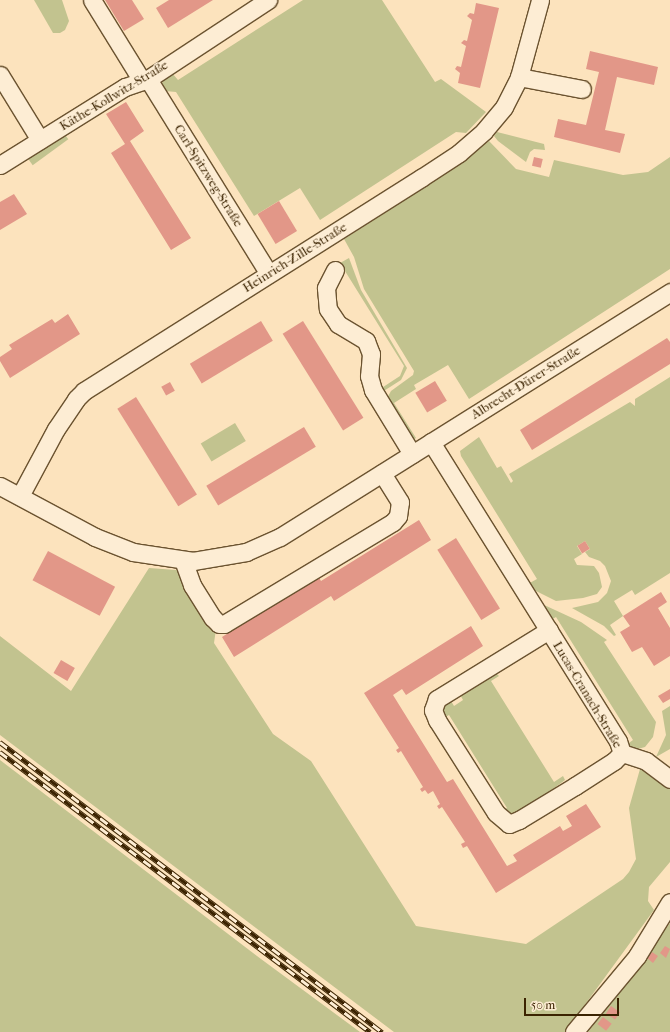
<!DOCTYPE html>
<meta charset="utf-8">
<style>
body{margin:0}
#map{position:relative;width:670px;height:1032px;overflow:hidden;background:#fce3bd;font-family:"IM FELL French Canon",serif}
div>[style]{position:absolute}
.green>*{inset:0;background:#c2c38f;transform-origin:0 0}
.building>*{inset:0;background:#e29788;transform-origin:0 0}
.roads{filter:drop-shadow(1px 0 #6b5330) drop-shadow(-1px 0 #6b5330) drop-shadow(0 1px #6b5330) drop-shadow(0 -1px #6b5330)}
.minor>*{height:17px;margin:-8.5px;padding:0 8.5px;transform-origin:8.5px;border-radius:8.5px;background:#fdedd4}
.rail>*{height:4.5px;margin-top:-2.25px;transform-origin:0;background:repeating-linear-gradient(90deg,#fdedd4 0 9px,#3b2301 0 18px);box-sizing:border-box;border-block:1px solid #3b2301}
span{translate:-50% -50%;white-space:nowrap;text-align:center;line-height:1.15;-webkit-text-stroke:3px #fdedd4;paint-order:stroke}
.street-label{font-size:13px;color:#3b2301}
.scale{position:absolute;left:524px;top:998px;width:95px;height:18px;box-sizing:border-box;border:2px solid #3b2301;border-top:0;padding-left:5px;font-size:12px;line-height:14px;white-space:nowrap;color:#3b2301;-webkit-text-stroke:3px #fdedd4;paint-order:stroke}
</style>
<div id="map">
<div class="green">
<div style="clip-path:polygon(34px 0,62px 0,69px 21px,65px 30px,60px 33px,53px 33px)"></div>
<div style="clip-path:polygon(303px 0,382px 0,435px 82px,441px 79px,486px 112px,466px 133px,456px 132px,320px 220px,300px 188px,254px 216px,176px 92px,165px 91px,162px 83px,166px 76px,172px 73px,178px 80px)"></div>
<div style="left:63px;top:132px;width:9px;height:44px;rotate:54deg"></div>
<div style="clip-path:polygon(497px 132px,544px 144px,545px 150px,534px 149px,530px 152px,526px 162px,498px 141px,494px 136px)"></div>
<div style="clip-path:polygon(489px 141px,516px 169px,549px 177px,554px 160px,623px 175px,648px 172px,670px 157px,670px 269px,469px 399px,448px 365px,414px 385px,416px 389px,394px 403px,416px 438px,410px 442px,386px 400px,391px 391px,413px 375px,414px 371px,364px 289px,354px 257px,344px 239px,458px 166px)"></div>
<div style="clip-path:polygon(349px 258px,361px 290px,407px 368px,401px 380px,379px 394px,377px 391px,400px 376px,404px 366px,340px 263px)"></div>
<div style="clip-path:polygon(670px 377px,670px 573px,635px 595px,632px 590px,614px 601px,623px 616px,610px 625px,616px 635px,614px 636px,604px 626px,572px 608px,598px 602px,607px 593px,611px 581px,605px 566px,600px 561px,589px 557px,585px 552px,590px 549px,585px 541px,577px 546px,582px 554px,574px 559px,577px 565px,594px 566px,599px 573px,602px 587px,597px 594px,583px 598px,556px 601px,528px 587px,526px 585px,537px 579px,461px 456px,460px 451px,479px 437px,497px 468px,501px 466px,511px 483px,513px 481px,509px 474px,630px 402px,635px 406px,635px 399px)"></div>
<div style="left:235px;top:423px;width:21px;height:40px;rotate:59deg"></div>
<div style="clip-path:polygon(149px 568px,176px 570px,182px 574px,216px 629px,214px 643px,273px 734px,311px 761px,416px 926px,526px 944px,623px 879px,629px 872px,636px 859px,629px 808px,640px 769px,644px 767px,670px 785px,670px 862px,649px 887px,648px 901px,654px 910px,565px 1032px,394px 1032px,0 735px,0 636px,71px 691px)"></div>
<div style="clip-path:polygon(542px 604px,581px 622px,607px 640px,604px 642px,656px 722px,653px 737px,645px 747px,634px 750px,626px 745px,633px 740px,556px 617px,549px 621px)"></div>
<div style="clip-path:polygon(496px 673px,499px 676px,491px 681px,554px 782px,563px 776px,565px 780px,514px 818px,500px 812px,507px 808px,449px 715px,442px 719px,440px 715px,443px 701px,448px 696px,454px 706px,463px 700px,458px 691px)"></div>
<div style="clip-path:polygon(670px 706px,670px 749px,656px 757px,666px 735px,662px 711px)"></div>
<div style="clip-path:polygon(0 760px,261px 959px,360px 1032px,0 1032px)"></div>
<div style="clip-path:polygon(670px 923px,670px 1032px,588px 1032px)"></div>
</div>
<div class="building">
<div style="clip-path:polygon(105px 0,132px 0,144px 19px,124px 31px)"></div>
<div style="clip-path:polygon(169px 0,213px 0,168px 28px,156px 8px)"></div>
<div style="clip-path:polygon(476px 3px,499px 8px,480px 88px,458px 83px,460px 73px,455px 69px,457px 66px,461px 67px,466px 46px,461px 43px,464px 40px,467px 41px,472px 20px,467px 16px,470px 13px,474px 14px)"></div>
<div style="clip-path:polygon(590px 51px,658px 67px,654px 85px,617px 77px,605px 130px,625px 134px,620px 153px,554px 137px,558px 119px,586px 125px,599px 72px,586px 69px)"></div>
<div style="clip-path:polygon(126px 102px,144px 131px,130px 141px,191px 238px,171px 250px,111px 153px,125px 144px,106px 114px)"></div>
<div style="left:534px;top:157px;width:9px;height:9px;rotate:13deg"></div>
<div style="clip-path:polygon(14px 194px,27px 214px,0 230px,0 202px)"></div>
<div style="left:279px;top:201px;width:35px;height:25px;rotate:59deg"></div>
<div style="clip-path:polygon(68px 314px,80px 334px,10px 378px,0 361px,0 357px,12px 349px,9px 345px,52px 319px,55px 323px)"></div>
<div style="left:261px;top:321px;width:23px;height:83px;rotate:59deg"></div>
<div style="left:303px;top:321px;width:114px;height:24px;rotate:58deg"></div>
<div style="clip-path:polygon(667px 338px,670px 342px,670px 364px,532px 450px,520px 430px)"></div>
<div style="left:435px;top:381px;width:23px;height:23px;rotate:59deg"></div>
<div style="left:170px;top:382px;width:10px;height:10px;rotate:61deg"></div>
<div style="left:136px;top:397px;width:115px;height:22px;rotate:58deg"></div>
<div style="left:304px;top:427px;width:23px;height:114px;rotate:59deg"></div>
<div style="clip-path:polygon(419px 520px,431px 540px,334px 601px,331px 596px,234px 657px,222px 637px,318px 576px,321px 581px)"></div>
<div style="left:456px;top:538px;width:83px;height:22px;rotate:58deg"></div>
<div style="left:585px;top:541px;width:9px;height:9px;rotate:58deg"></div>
<div style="left:48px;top:551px;width:76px;height:33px;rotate:28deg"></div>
<div style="clip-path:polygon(661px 592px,667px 602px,658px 608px,670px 628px,670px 656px,654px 666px,642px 647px,632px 652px,620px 632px,630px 626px,623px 616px)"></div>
<div style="clip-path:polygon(471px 626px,483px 646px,406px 695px,402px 689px,393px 695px,447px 782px,453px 779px,507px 866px,517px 861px,513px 855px,560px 826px,563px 831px,572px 826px,566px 816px,586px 804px,601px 827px,496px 893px,467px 846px,463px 848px,461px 844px,465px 842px,442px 807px,439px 809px,437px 806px,440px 804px,433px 791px,428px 794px,425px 790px,422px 792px,420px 789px,423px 787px,401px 751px,398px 753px,396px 750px,399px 748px,364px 693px)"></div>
<div style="left:61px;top:660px;width:16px;height:15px;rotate:30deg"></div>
<div style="clip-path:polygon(670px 689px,670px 699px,663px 703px,658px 696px)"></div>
<div style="clip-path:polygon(665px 946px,670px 949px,666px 958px,660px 953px)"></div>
<div style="clip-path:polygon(652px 952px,658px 956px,653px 963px,647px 958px)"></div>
<div style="left:611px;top:1006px;width:11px;height:9px;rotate:34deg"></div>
<div style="left:603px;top:1017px;width:11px;height:9px;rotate:38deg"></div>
</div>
<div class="roads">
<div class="minor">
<div style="left:92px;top:0;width:95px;rotate:58.3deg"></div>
<div style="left:0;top:75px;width:76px;rotate:58.4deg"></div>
<div style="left:519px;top:77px;width:64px;rotate:10.8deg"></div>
<div style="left:148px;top:79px;width:229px;rotate:58.2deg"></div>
<div style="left:0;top:165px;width:147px;rotate:-32deg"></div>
<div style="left:125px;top:87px;width:24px;rotate:-19deg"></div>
<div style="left:148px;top:79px;width:144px;rotate:-33.4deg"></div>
<div style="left:335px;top:270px;width:20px;rotate:117deg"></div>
<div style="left:326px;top:288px;width:21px;rotate:85deg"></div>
<div style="left:328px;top:309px;width:18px;rotate:56deg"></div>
<div style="left:338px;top:324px;width:33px;rotate:31deg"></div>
<div style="left:366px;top:341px;width:14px;rotate:69deg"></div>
<div style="left:371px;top:354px;width:22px;rotate:95deg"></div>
<div style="left:369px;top:376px;width:15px;rotate:74deg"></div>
<div style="left:373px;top:390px;width:75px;rotate:58.6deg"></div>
<div style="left:431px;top:442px;width:353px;rotate:58deg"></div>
<div style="left:618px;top:741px;width:13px;rotate:72deg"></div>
<div style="left:0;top:486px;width:108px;rotate:28.2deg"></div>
<div style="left:95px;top:537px;width:41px;rotate:21.5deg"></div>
<div style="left:133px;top:552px;width:61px;rotate:8.5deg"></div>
<div style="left:193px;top:561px;width:54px;rotate:-9.6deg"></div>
<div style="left:246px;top:552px;width:37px;rotate:-24deg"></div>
<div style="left:280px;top:537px;width:461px;rotate:-32.1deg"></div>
<div style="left:20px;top:496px;width:76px;rotate:-61.8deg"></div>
<div style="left:56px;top:429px;width:36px;rotate:-56deg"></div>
<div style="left:76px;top:399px;width:11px;rotate:-45deg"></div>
<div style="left:84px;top:391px;width:399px;rotate:-32.3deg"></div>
<div style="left:421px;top:178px;width:45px;rotate:-33.3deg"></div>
<div style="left:459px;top:153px;width:33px;rotate:-41deg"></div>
<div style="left:484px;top:131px;width:31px;rotate:-50deg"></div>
<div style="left:504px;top:107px;width:34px;rotate:-63deg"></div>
<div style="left:519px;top:77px;width:80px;rotate:-74.7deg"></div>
<div style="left:183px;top:560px;width:27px;rotate:70deg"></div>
<div style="left:192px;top:585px;width:39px;rotate:58deg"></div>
<div style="left:213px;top:618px;width:8px;rotate:45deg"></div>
<div style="left:219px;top:624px;width:5px"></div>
<div style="left:224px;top:624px;width:197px;rotate:-31.1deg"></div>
<div style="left:393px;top:522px;width:8px;rotate:-50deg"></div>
<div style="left:398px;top:516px;width:14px;rotate:-82deg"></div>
<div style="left:400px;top:502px;width:34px;rotate:-122deg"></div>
<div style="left:549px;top:630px;width:132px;rotate:148.4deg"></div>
<div style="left:437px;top:699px;width:12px;rotate:110deg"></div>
<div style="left:433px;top:710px;width:11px;rotate:68deg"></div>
<div style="left:437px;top:720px;width:110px;rotate:57.6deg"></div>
<div style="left:496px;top:813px;width:17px;rotate:40deg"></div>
<div style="left:509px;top:824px;width:11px;rotate:-22deg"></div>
<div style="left:519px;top:820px;width:66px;rotate:-31.3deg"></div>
<div style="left:575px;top:786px;width:46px;rotate:-32.7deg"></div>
<div style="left:614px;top:761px;width:11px;rotate:-45deg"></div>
<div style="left:622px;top:753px;width:25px;rotate:18deg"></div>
<div style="left:646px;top:761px;width:30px;rotate:37deg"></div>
<div style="left:574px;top:1032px;width:99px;rotate:-50.3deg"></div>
<div style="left:637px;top:956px;width:63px;rotate:-58.6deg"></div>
</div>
</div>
<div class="rail">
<div style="left:0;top:742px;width:480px;rotate:37.2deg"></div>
<div style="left:0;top:752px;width:464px;rotate:37.1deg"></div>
</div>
<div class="street-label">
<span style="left:114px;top:96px;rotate:-31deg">Käthe-Kollwitz-Straße</span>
<span style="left:208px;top:176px;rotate:58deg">Carl-Spitzweg-Straße</span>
<span style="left:295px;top:258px;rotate:-32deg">Heinrich-Zille-Straße</span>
<span style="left:526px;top:383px;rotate:-32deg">Albrecht-Dürer-Straße</span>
<span style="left:587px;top:695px;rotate:59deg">Lucas-Cranach-Straße</span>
</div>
<div class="scale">50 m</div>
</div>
